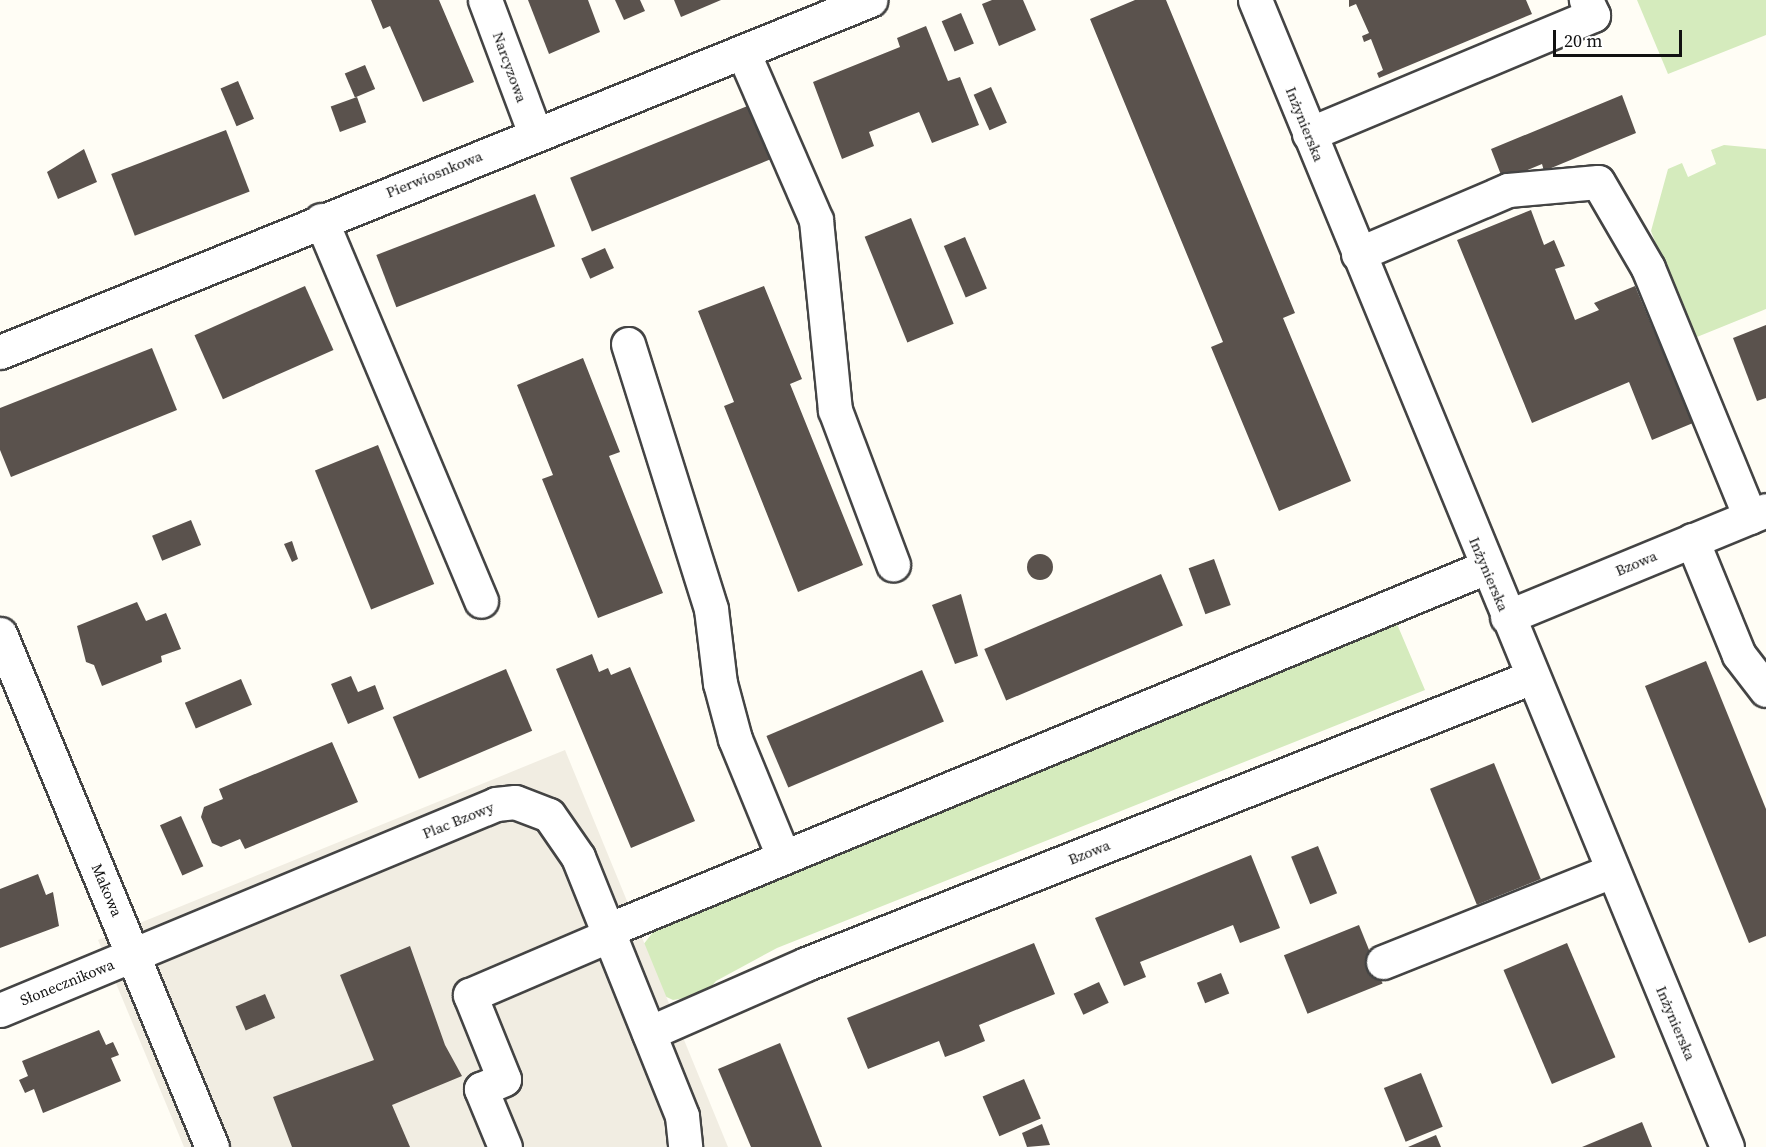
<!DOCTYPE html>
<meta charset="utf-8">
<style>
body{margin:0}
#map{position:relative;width:1766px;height:1147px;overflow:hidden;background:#fffdf5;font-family:"Source Serif 4",serif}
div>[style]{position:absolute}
.green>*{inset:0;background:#d5ebbd}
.plaza>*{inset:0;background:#f1ede2}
.building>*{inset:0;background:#5a524d;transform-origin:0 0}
.round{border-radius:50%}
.roads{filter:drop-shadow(2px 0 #444) drop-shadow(-2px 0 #444) drop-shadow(0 2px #444) drop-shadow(0 -2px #444)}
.minor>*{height:33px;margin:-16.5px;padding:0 16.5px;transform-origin:16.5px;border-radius:16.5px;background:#fff}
span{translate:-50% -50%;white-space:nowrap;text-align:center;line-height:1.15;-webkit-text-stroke:6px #fff;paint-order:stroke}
.street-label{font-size:15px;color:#111}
.scale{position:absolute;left:1553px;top:30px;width:129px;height:27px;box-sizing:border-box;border:3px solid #111;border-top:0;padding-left:8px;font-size:18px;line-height:21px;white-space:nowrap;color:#111;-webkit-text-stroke:4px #fff;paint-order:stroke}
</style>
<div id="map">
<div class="green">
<div style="clip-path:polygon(1637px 0,1766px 0,1766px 35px,1668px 74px)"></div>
<div style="clip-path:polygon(1724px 145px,1766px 149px,1766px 309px,1692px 339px,1651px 231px,1668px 169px,1682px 163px,1688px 177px,1716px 164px,1711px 150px)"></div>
<div style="clip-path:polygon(1397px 624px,1425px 690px,777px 948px,716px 981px,704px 995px,673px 1000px,658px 993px,643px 945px,660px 923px)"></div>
</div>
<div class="plaza">
<div style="clip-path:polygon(565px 750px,728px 1147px,184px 1147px,98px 940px)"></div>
</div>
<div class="building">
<div style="clip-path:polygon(371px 0,439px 0,474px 82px,423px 102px,390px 26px,383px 29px)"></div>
<div style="clip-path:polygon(528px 0,588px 0,600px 32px,549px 54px)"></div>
<div style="clip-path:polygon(615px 0,640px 0,645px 11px,624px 20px)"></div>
<div style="clip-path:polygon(674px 0,721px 0,681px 17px)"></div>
<div style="clip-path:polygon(992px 0,1023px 0,1036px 30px,999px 46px,982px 4px)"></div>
<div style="clip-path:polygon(1135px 0,1166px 0,1295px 313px,1283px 318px,1351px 481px,1279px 511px,1211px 347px,1223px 342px,1090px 19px)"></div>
<div style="clip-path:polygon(1349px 0,1526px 0,1532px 14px,1379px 78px,1377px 73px,1383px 70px,1371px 39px,1364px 42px,1362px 36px,1369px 33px,1356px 4px,1349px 7px)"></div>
<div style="left:961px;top:13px;width:33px;height:21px;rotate:67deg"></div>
<div style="clip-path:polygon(926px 26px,948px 81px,960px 77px,979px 125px,932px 143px,919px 112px,869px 132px,874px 146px,842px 159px,813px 82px,900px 47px,897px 38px)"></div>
<div style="left:365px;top:65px;width:26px;height:22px;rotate:67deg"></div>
<div style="left:238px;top:81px;width:41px;height:19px;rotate:67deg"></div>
<div style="left:991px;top:87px;width:39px;height:19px;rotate:66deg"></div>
<div style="clip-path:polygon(1622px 95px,1636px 133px,1544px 171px,1542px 164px,1503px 180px,1491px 149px)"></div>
<div style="left:357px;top:97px;width:27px;height:28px;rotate:70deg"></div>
<div style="left:750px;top:105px;width:58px;height:194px;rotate:68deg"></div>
<div style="left:226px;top:130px;width:66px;height:123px;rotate:69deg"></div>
<div style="clip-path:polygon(84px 149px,97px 182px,58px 199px,47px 172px)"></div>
<div style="left:535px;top:194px;width:56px;height:170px;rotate:69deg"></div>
<div style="clip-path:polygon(1531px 210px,1544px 245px,1554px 240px,1565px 266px,1555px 269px,1575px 320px,1599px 310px,1594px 303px,1635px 286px,1693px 423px,1652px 440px,1629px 382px,1532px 423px,1457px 240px)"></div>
<div style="left:911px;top:218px;width:114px;height:50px;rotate:68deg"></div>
<div style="left:965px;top:237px;width:56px;height:23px;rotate:67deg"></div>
<div style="left:605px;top:248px;width:22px;height:26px;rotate:66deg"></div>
<div style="left:305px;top:286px;width:70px;height:121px;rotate:66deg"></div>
<div style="clip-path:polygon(764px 286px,802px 379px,790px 384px,863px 565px,798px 592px,724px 406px,734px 402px,698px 311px)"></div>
<div style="clip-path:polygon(1766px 325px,1766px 398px,1757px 401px,1733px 338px)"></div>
<div style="clip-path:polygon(152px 348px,177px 410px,11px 477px,0 450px,0 408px)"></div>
<div style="clip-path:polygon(583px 358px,620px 452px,609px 456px,663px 593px,598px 618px,542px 479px,553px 475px,517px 385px)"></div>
<div style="left:378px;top:445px;width:150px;height:68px;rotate:68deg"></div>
<div style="left:191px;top:520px;width:27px;height:42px;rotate:68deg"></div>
<div style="clip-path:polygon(292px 541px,298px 559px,292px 562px,284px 544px)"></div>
<div class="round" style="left:1027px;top:554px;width:26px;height:26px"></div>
<div style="left:1214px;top:559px;width:49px;height:27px;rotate:70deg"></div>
<div style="left:1161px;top:574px;width:56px;height:192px;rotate:67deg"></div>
<div style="clip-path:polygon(961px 594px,978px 656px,955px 664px,932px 605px)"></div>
<div style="clip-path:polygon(137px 602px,146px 621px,166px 613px,181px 649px,161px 656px,162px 662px,102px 686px,94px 665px,86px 662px,77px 626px)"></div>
<div style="clip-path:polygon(592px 654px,599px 672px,608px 668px,611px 675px,630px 667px,695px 821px,631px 848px,556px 669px)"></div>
<div style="clip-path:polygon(1706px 661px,1766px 809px,1766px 936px,1749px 943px,1645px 686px)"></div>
<div style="left:506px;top:669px;width:67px;height:123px;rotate:67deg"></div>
<div style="left:922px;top:670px;width:56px;height:169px;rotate:67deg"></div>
<div style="clip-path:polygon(351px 676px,358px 692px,375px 685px,384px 709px,348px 724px,331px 684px)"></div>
<div style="left:241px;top:679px;width:28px;height:61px;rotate:67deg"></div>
<div style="clip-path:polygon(332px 742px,358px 802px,245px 849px,240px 839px,221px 847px,212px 843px,201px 817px,204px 807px,223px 799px,219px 789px)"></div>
<div style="left:1494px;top:763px;width:125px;height:69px;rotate:68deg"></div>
<div style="left:181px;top:816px;width:55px;height:23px;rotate:66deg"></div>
<div style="left:1318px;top:846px;width:51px;height:29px;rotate:68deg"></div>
<div style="clip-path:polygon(1251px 855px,1280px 928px,1240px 943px,1233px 925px,1140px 962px,1146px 977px,1124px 986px,1095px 918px)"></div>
<div style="clip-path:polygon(38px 874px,46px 895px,53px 892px,59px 926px,0 948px,0 889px)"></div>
<div style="left:1359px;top:925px;width:63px;height:81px;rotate:68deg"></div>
<div style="clip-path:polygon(1034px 943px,1055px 994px,979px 1025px,985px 1041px,961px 1051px,945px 1057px,939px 1041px,868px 1069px,847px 1018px)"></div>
<div style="left:1567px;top:943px;width:124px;height:69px;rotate:67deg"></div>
<div style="clip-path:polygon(410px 946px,445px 1045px,462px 1076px,392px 1105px,410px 1147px,292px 1147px,273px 1097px,374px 1060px,340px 975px)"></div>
<div style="left:1221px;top:973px;width:22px;height:26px;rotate:68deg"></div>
<div style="left:1099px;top:982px;width:23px;height:28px;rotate:65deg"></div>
<div style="left:265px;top:994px;width:26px;height:32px;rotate:67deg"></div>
<div style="clip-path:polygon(99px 1030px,106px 1045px,113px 1042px,119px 1055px,111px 1058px,121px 1081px,43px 1113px,34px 1089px,25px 1093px,19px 1080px,28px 1076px,22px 1061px)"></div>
<div style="clip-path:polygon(780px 1043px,804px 1102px,822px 1147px,751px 1147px,718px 1069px)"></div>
<div style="left:1421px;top:1073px;width:58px;height:40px;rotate:68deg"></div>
<div style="left:1024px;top:1079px;width:43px;height:45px;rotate:67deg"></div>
<div style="clip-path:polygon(1642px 1122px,1652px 1147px,1582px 1147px)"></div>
<div style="clip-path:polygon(1042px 1124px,1050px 1145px,1027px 1147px,1022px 1133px)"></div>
<div style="clip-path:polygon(1436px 1135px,1441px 1147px,1408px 1147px)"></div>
</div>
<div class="roads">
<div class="minor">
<div style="left:485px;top:0;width:143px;rotate:69.5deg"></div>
<div style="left:1255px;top:0;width:1240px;rotate:67.63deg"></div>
<div style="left:743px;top:52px;width:183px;rotate:66.5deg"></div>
<div style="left:816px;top:220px;width:191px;rotate:84.3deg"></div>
<div style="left:835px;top:410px;width:165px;rotate:69.4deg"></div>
<div style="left:1309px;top:134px;width:308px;rotate:-22.7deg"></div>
<div style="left:1593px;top:15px;width:17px;rotate:-115deg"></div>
<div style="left:321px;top:220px;width:413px;rotate:67.2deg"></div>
<div style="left:1358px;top:254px;width:163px;rotate:-23.1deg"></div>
<div style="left:1508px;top:190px;width:90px;rotate:-5.1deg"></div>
<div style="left:1598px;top:182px;width:99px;rotate:59.8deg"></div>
<div style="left:1648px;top:268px;width:269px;rotate:67.7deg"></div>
<div style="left:628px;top:344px;width:278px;rotate:72.6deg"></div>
<div style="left:711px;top:609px;width:75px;rotate:83.1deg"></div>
<div style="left:720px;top:683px;width:58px;rotate:75deg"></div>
<div style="left:735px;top:739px;width:126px;rotate:67.7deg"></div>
<div style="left:0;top:352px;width:939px;rotate:-22.03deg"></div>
<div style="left:1692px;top:540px;width:124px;rotate:67.8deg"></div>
<div style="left:1739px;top:655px;width:44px;rotate:52.4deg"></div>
<div style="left:1507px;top:617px;width:280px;rotate:-22.4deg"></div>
<div style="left:0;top:634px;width:555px;rotate:67.55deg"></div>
<div style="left:608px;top:930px;width:950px;rotate:-22.46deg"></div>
<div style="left:1383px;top:962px;width:246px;rotate:-21.7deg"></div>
<div style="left:0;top:1010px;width:537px;rotate:-22.55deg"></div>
<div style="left:496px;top:804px;width:19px;rotate:-6deg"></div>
<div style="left:515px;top:802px;width:36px;rotate:21deg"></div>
<div style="left:549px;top:815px;width:51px;rotate:55.4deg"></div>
<div style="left:578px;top:857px;width:279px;rotate:68.1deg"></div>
<div style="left:682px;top:1116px;width:31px;rotate:84deg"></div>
<div style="left:649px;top:1033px;width:171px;rotate:-23.7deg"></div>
<div style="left:806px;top:964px;width:781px;rotate:-21.57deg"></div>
<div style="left:505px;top:1147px;width:63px;rotate:-112.5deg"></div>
<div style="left:481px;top:1089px;width:25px;rotate:-23deg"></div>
<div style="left:504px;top:1079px;width:91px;rotate:-112deg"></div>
<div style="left:470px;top:995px;width:152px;rotate:-23.2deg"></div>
</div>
</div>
<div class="street-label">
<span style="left:510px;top:67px;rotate:70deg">Narcyzowa</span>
<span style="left:1305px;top:124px;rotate:68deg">Inżynierska</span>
<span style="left:434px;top:174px;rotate:-22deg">Pierwiosnkowa</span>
<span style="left:1636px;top:563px;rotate:-23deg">Bzowa</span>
<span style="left:1489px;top:574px;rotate:67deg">Inżynierska</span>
<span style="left:458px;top:820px;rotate:-22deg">Plac Bzowy</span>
<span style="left:1089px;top:852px;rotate:-22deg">Bzowa</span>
<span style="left:107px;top:890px;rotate:67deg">Makowa</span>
<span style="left:67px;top:982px;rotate:-22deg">Słonecznikowa</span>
<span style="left:1676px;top:1023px;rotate:67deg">Inżynierska</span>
</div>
<div class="scale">20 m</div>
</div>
